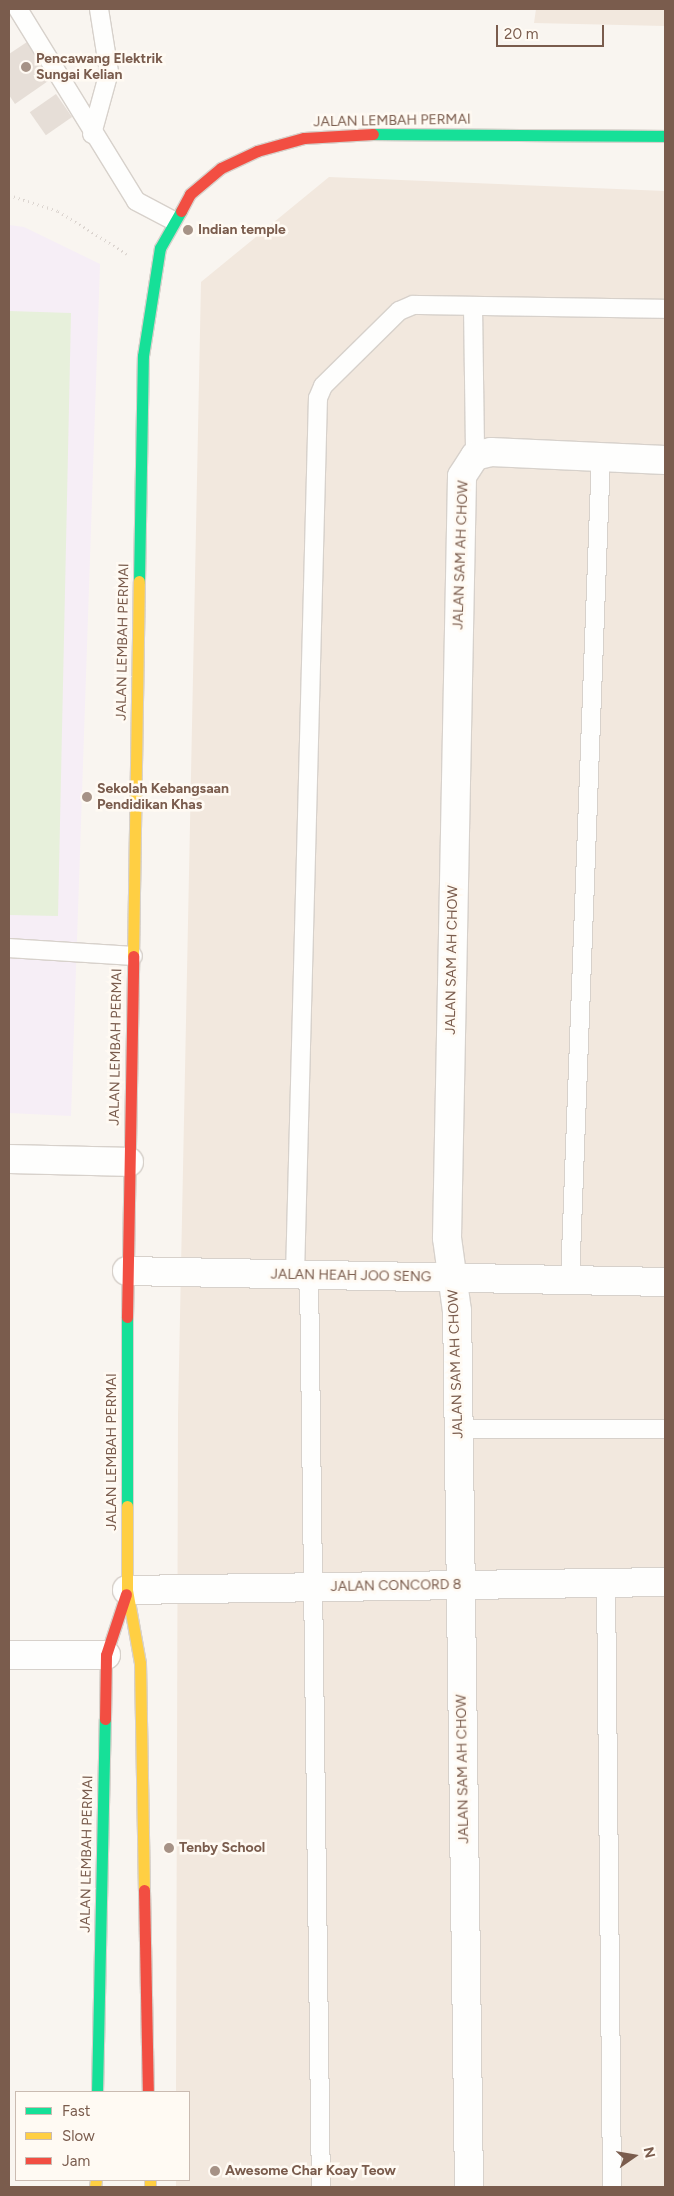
<!DOCTYPE html>
<style>
body{margin:0}
#map{position:relative;width:674px;height:2196px;overflow:hidden;background:#f9f5f0;font-family:Figtree,sans-serif}
div>[style]{position:absolute}
.residential>*{inset:0;background:#f2e8de}
.education>*{inset:0;background:#f6eef6}
.green>*{inset:0;background:#e7f0db}
.building>*{inset:0;background:#e6ded7;transform-origin:0 0}
.path>*{height:3px;margin-top:-1.5px;transform-origin:0;background:repeating-linear-gradient(90deg,#dcd5d0 0 1px,transparent 0 5px)}
.roads{filter:drop-shadow(1px 0 #d7d1cb) drop-shadow(-1px 0 #d7d1cb) drop-shadow(0 1px #d7d1cb) drop-shadow(0 -1px #d7d1cb)}
.lane>*{height:18px;margin:-9px;padding:0 9px;transform-origin:9px;border-radius:9px;background:#fefefd}
.street>*{height:28px;margin:-14px;padding:0 14px;transform-origin:14px;border-radius:14px;background:#fefefd}
.fast>*{height:11px;margin:-5.5px;padding:0 5.5px;transform-origin:5.5px;border-radius:5.5px;background:#16e098}
.slow>*{height:11px;margin:-5.5px;padding:0 5.5px;transform-origin:5.5px;border-radius:5.5px;background:#ffcf43}
.jam>*{height:11px;margin:-5.5px;padding:0 5.5px;transform-origin:5.5px;border-radius:5.5px;background:#f24e42}
.dots>*{width:14px;height:14px;translate:-50% -50%;box-sizing:border-box;border:2px solid #fffaf3;border-radius:50%}
span{translate:-50% -50%;white-space:nowrap;text-align:center;line-height:1.15;-webkit-text-stroke:5px #fffaf3;paint-order:stroke}
.poi-label{font-size:14px;color:#7a5c4d;font-weight:700}
.left{translate:0 -50%;text-align:left}
.street-label{font-size:14px;color:#7a5c4d}
.frame{position:absolute;inset:0;border:10px solid #7a5c4d;pointer-events:none}
.legend{position:absolute;left:15px;top:2091px;width:175px;height:90px;box-sizing:border-box;background:#fffaf3;border:1px solid #cabbb1;margin:0;padding:6px 9px;list-style:none;font-size:15px;color:#7a5c4d}
.legend li{display:flex;align-items:center;gap:10px;height:25px}
.legend b{width:25px;border:1px solid #cabbb1}
.north{position:absolute;left:609px;top:2131px;width:50px;height:50px;-webkit-text-stroke:4px #fffaf3;paint-order:stroke;rotate:77deg;font-size:14px;font-weight:700;line-height:20px;text-align:center;color:#7a5c4d}
.north::after{content:'';display:block;margin:auto;width:18px;height:22px;background:#7a5c4d;clip-path:polygon(50% 0,100% 100%,50% 72%,0 100%)}
.scale{position:absolute;left:496px;top:25px;width:108px;height:22px;box-sizing:border-box;border:2px solid #7a5c4d;border-top:0;padding-left:6px;font-size:15px;line-height:18px;white-space:nowrap;color:#7a5c4d;-webkit-text-stroke:4px #fffaf3;paint-order:stroke}
</style>
<div id="map">
<div class="residential">
<div style="clip-path:polygon(536px 9px,665px 9px,665px 26px,534px 23px)"></div>
<div style="clip-path:polygon(329px 177px,665px 191px,665px 2187px,176px 2187px,176px 2180px,189px 2180px,189px 2092px,176px 2092px,178px 1415px,201px 282px)"></div>
</div>
<div class="education">
<div style="clip-path:polygon(9px 225px,24px 227px,100px 264px,71px 1116px,9px 1113px)"></div>
</div>
<div class="green">
<div style="clip-path:polygon(9px 311px,71px 313px,58px 916px,9px 915px)"></div>
</div>
<div class="building">
<div style="clip-path:polygon(27px 42px,51px 79px,15px 104px,9px 95px,9px 54px)"></div>
<div style="left:56px;top:94px;width:28px;height:32px;rotate:55deg"></div>
</div>
<div class="path">
<div style="left:9px;top:195px;width:52px;rotate:18.1deg"></div>
<div style="left:58px;top:211px;width:81px;rotate:31.9deg"></div>
</div>
<div class="roads">
<div class="lane">
<div style="left:18px;top:9px;width:225px;rotate:58.4deg"></div>
<div style="left:136px;top:201px;width:41px;rotate:27.8deg"></div>
<div style="left:92px;top:134px;width:64px;rotate:-74.7deg"></div>
<div style="left:109px;top:72px;width:64px;rotate:-99deg"></div>
<div style="left:473px;top:306px;width:150px;rotate:89.2deg"></div>
<div style="left:9px;top:948px;width:124px;rotate:3.7deg"></div>
<div style="left:295px;top:1275px;width:877px;rotate:-88.5deg"></div>
<div style="left:318px;top:398px;width:13px;rotate:-67deg"></div>
<div style="left:323px;top:386px;width:107px;rotate:-44.6deg"></div>
<div style="left:399px;top:311px;width:15px;rotate:-23deg"></div>
<div style="left:413px;top:305px;width:252px;rotate:0.9deg"></div>
<div style="left:309px;top:1275px;width:912px;rotate:89.25deg"></div>
<div style="left:570px;top:1281px;width:825px;rotate:-87.85deg"></div>
<div style="left:458px;top:1429px;width:207px"></div>
<div style="left:606px;top:1582px;width:605px;rotate:89.43deg"></div>
</div>
<div class="street">
<div style="left:9px;top:1159px;width:120px;rotate:1.4deg"></div>
<div style="left:127px;top:1271px;width:538px;rotate:1.17deg"></div>
<div style="left:127px;top:1590px;width:538px;rotate:-0.85deg"></div>
<div style="left:9px;top:1655px;width:97px"></div>
<div style="left:469px;top:2187px;width:876px;rotate:-90.78deg"></div>
<div style="left:457px;top:1311px;width:74px;rotate:-97.8deg"></div>
<div style="left:447px;top:1238px;width:762px;rotate:-88.87deg"></div>
<div style="left:462px;top:476px;width:24px;rotate:-57deg"></div>
<div style="left:475px;top:456px;width:16px;rotate:-14deg"></div>
<div style="left:491px;top:452px;width:174px;rotate:2.6deg"></div>
</div>
<div class="fast">
<div style="left:373px;top:134px;width:292px;rotate:0.4deg"></div>
<div style="left:139px;top:581px;width:225px;rotate:-89deg"></div>
<div style="left:143px;top:356px;width:109px;rotate:-81.1deg"></div>
<div style="left:160px;top:248px;width:43px;rotate:-60.4deg"></div>
<div style="left:127px;top:1317px;width:189px;rotate:90deg"></div>
<div style="left:97px;top:2092px;width:373px;rotate:-88.8deg"></div>
</div>
<div class="slow">
<div style="left:133px;top:956px;width:375px;rotate:-89.1deg"></div>
<div style="left:127px;top:1506px;width:84px;rotate:90deg"></div>
<div style="left:127px;top:1590px;width:74px;rotate:79.9deg"></div>
<div style="left:140px;top:1663px;width:227px;rotate:89deg"></div>
<div style="left:150px;top:2180px;width:7px;rotate:90deg"></div>
<div style="left:95px;top:2187px;width:7px;rotate:-82deg"></div>
</div>
<div class="jam">
<div style="left:181px;top:211px;width:19px;rotate:-62deg"></div>
<div style="left:190px;top:194px;width:40px;rotate:-40deg"></div>
<div style="left:221px;top:168px;width:40px;rotate:-25deg"></div>
<div style="left:257px;top:151px;width:49px;rotate:-15.5deg"></div>
<div style="left:304px;top:138px;width:69px;rotate:-3.3deg"></div>
<div style="left:127px;top:1317px;width:361px;rotate:-89deg"></div>
<div style="left:105px;top:1719px;width:64px;rotate:-89.1deg"></div>
<div style="left:106px;top:1655px;width:64px;rotate:-71.8deg"></div>
<div style="left:144px;top:1890px;width:202px;rotate:88.9deg"></div>
</div>
</div>
<div class="dots">
<div style="left:26px;top:67px;background:#a69286"></div>
<div style="left:188px;top:230px;background:#a69286"></div>
<div style="left:87px;top:797px;background:#a69286"></div>
<div style="left:169px;top:1848px;background:#a69286"></div>
<div style="left:215px;top:2171px;background:#a69286"></div>
</div>
<div class="poi-label">
<span class="left" style="left:36px;top:67px">Pencawang Elektrik<br>Sungai Kelian</span>
<span class="left" style="left:198px;top:230px">Indian temple</span>
<span class="left" style="left:97px;top:797px">Sekolah Kebangsaan<br>Pendidikan Khas</span>
<span class="left" style="left:179px;top:1848px">Tenby School</span>
<span class="left" style="left:225px;top:2171px">Awesome Char Koay Teow</span>
</div>
<div class="street-label">
<span style="left:392px;top:121px;rotate:-1deg">JALAN LEMBAH PERMAI</span>
<span style="left:461px;top:555px;rotate:-88deg">JALAN SAM AH CHOW</span>
<span style="left:123px;top:642px;rotate:-89deg">JALAN LEMBAH PERMAI</span>
<span style="left:452px;top:960px;rotate:-89deg">JALAN SAM AH CHOW</span>
<span style="left:116px;top:1047px;rotate:-89deg">JALAN LEMBAH PERMAI</span>
<span style="left:351px;top:1276px;rotate:1deg">JALAN HEAH JOO SENG</span>
<span style="left:456px;top:1364px;rotate:-92deg">JALAN SAM AH CHOW</span>
<span style="left:112px;top:1452px;rotate:-90deg">JALAN LEMBAH PERMAI</span>
<span style="left:396px;top:1586px;rotate:-1deg">JALAN CONCORD 8</span>
<span style="left:463px;top:1769px;rotate:-91deg">JALAN SAM AH CHOW</span>
<span style="left:87px;top:1854px;rotate:-89deg">JALAN LEMBAH PERMAI</span>
</div>
<div class="frame"></div>
<ul class="legend">
<li><b style="height:6px;background:#16e098"></b>Fast</li>
<li><b style="height:6px;background:#ffcf43"></b>Slow</li>
<li><b style="height:6px;background:#f24e42"></b>Jam</li>
</ul>
<div class="north">N</div>
<div class="scale">20 m</div>
</div>
